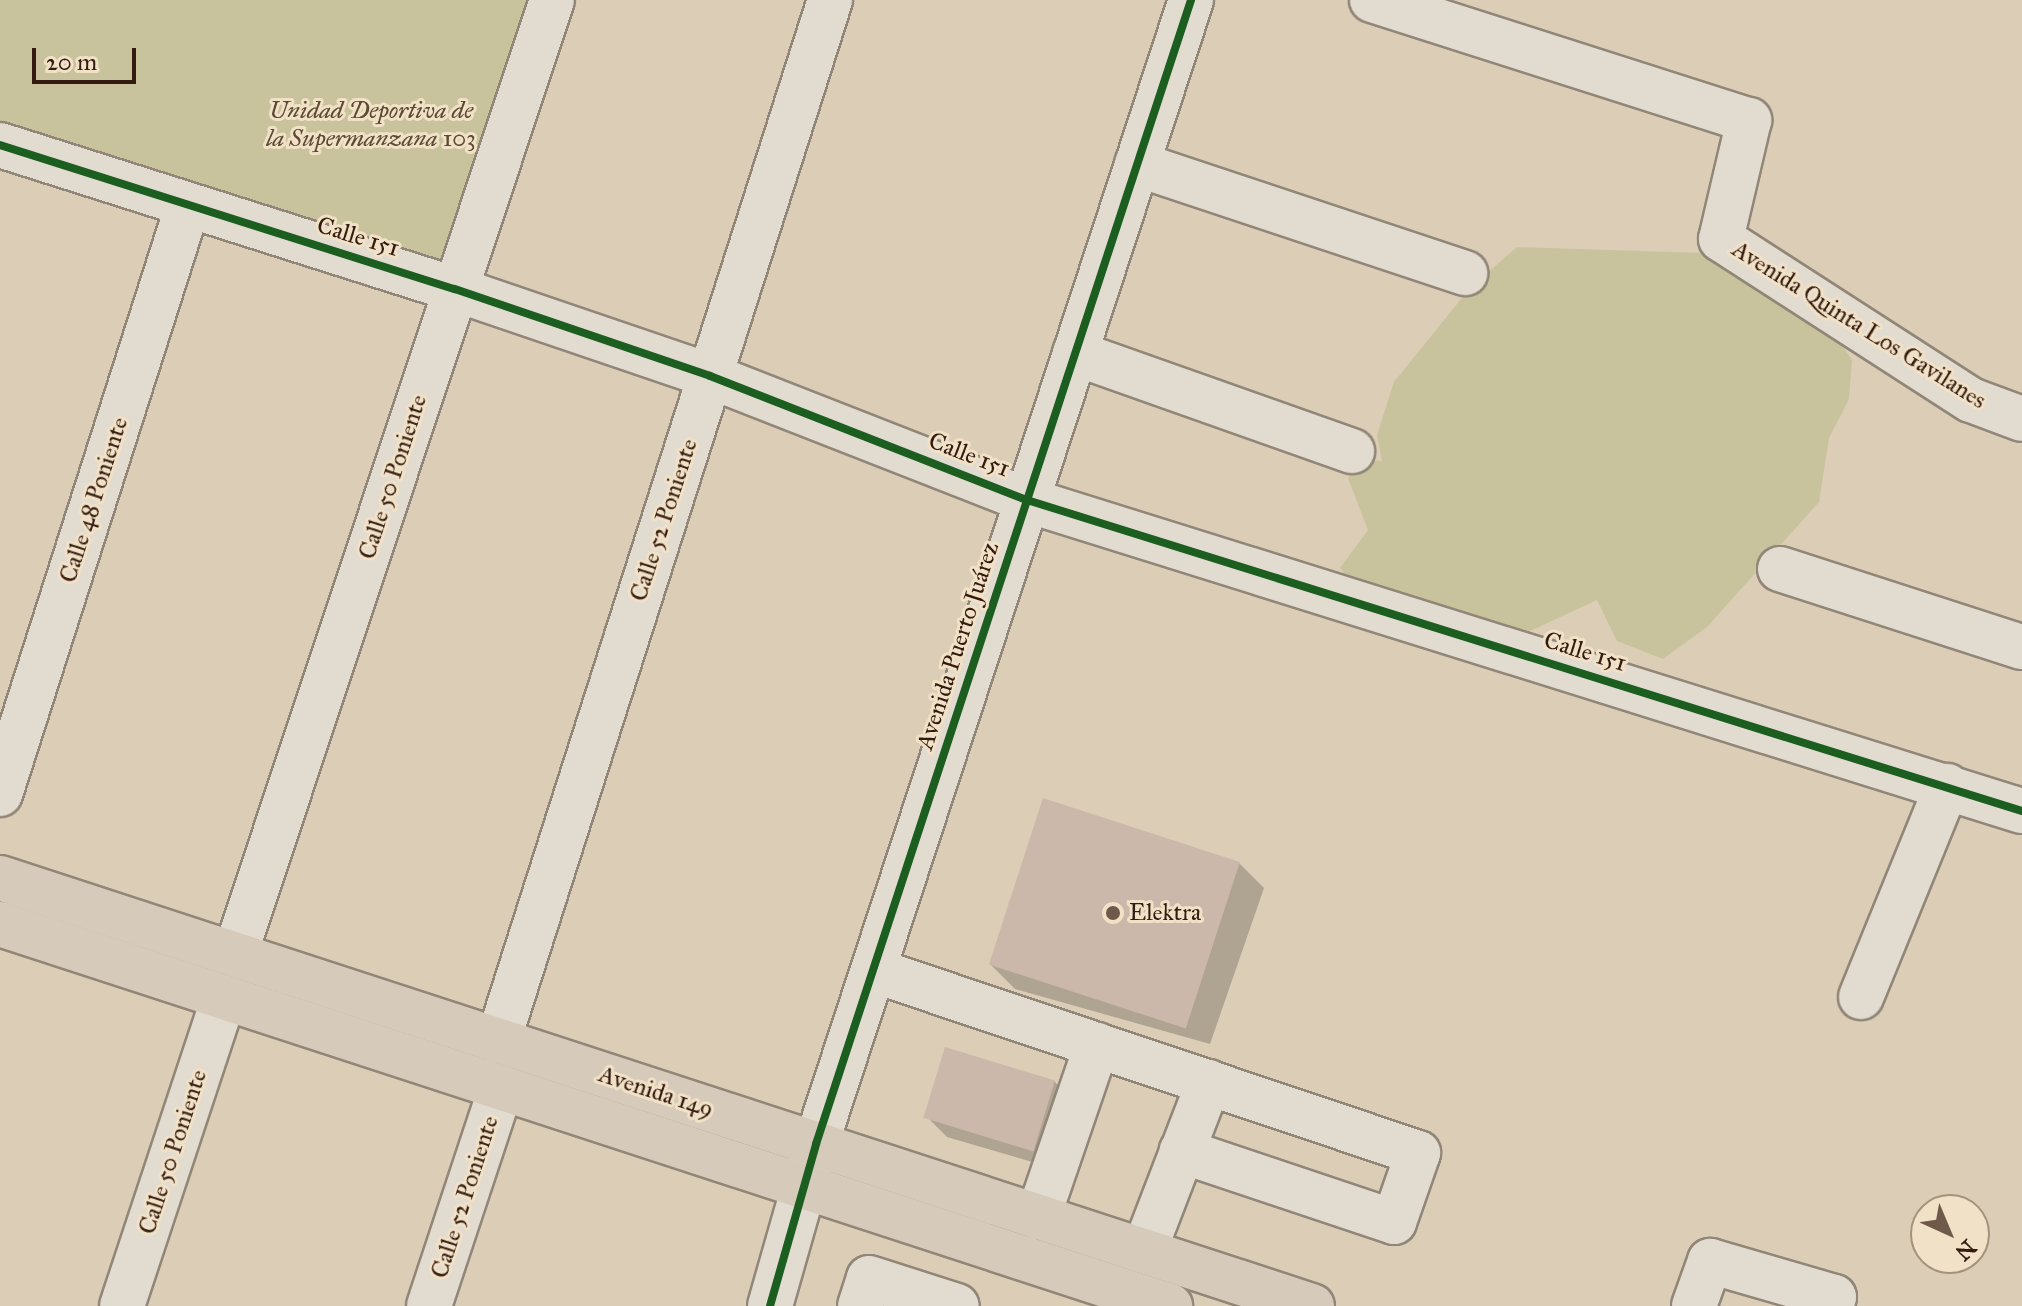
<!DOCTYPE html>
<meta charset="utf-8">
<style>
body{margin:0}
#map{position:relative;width:2022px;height:1306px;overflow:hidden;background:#dbcdb6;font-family:"IM FELL Great Primer",serif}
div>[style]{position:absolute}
.green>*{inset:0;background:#c8c39c}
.shadow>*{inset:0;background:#0003}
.building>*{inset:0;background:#ccb8aa;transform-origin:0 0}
.roads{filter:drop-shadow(2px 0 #918677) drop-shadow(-2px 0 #918677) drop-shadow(0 2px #918677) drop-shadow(0 -2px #918677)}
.minor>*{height:44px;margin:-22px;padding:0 22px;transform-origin:22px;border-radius:22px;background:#e2dbd0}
.major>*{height:44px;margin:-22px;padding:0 22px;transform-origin:22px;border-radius:22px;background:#d6cbbb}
.cycleway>*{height:8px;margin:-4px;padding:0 4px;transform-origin:4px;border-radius:4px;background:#1b5e20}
.dots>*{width:22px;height:22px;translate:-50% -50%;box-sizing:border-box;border:4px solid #f1e1c6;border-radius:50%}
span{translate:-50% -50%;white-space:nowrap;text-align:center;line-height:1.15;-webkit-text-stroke:6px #f1e1c6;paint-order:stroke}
.park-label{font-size:24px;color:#5c4b34;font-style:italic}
.street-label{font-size:24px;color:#341b11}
.poi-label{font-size:24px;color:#341b11}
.left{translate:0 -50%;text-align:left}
.north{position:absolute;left:1910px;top:1194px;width:80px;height:80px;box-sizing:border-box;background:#f1e1c6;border:2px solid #a5927e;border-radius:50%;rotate:136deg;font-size:22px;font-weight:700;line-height:32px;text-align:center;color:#341b11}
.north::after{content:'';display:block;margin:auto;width:28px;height:36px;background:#6e594b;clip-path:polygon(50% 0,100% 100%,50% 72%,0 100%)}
.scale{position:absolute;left:32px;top:48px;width:104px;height:36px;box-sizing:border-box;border:4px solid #341b11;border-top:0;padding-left:10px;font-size:24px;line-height:28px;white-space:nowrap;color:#341b11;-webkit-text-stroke:6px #f1e1c6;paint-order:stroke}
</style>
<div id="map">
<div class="green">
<div style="clip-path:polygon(0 0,544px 0,450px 281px,0 135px)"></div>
<div style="clip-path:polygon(1517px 247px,1702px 253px,1818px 310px,1852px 360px,1849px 399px,1829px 438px,1819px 502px,1707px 627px,1663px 659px,1617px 641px,1597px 600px,1530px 631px,1355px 586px,1340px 568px,1368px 530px,1348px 478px,1361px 460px,1382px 461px,1377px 435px,1394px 382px,1470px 288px)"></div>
</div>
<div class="shadow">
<div style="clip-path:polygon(1239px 863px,1264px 888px,1210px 1044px,1015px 989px,990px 964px)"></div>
<div style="clip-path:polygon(1054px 1081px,1074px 1101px,1053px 1168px,947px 1137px,927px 1117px)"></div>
</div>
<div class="building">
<div style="left:1043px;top:798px;width:207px;height:175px;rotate:18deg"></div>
<div style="left:945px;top:1047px;width:115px;height:74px;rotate:17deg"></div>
</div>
<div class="roads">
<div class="minor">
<div style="left:1372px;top:0;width:396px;rotate:17.7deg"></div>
<div style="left:1749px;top:120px;width:122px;rotate:103.2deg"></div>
<div style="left:1721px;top:239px;width:297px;rotate:32.8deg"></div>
<div style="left:1971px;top:400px;width:54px;rotate:20.4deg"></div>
<div style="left:0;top:145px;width:477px;rotate:17.6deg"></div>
<div style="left:455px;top:289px;width:269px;rotate:18.8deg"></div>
<div style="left:710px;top:376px;width:340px;rotate:21.4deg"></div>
<div style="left:1027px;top:500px;width:1042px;rotate:17.36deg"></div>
<div style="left:1137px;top:164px;width:346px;rotate:18.4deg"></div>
<div style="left:1075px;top:353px;width:294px;rotate:19.5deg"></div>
<div style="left:1780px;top:569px;width:254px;rotate:17.9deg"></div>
<div style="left:0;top:794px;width:618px;rotate:-72.3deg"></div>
<div style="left:235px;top:954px;width:1005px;rotate:-71.62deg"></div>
<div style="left:873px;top:970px;width:575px;rotate:18.56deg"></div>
<div style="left:1418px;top:1153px;width:73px;rotate:109.2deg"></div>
<div style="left:1394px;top:1222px;width:224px;rotate:-161.5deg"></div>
<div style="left:1861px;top:997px;width:228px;rotate:-67.8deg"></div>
<div style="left:498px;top:1041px;width:1093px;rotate:-72.31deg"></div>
<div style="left:1038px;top:1217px;width:182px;rotate:-71.1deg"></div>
<div style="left:1144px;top:1251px;width:181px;rotate:-69deg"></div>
<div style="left:122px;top:1306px;width:325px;rotate:-71.7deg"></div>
<div style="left:429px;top:1306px;width:230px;rotate:-71.7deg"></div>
<div style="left:770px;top:1306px;width:168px;rotate:-74.1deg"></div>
<div style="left:816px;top:1144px;width:1204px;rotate:-71.85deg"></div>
<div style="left:860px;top:1306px;width:29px;rotate:-72deg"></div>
<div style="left:869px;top:1278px;width:92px;rotate:17.7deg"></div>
<div style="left:1694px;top:1306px;width:48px;rotate:-70.4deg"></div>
<div style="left:1710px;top:1261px;width:129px;rotate:16.2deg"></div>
<div style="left:1834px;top:1297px;width:9px;rotate:108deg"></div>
</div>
<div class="major">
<div style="left:0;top:878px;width:1380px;rotate:18.07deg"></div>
<div style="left:0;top:924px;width:1231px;rotate:18.08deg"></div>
</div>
</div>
<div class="cycleway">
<div style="left:0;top:145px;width:477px;rotate:17.6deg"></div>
<div style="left:455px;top:289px;width:269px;rotate:18.8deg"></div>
<div style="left:710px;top:376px;width:340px;rotate:21.4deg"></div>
<div style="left:1027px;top:500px;width:1042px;rotate:17.36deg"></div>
<div style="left:770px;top:1306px;width:168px;rotate:-74.1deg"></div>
<div style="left:816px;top:1144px;width:1204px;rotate:-71.85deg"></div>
</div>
<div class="dots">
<div style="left:1113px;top:913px;background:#6e594b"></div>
</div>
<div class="park-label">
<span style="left:371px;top:125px">Unidad Deportiva de<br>la Supermanzana 103</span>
</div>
<div class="street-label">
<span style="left:358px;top:237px;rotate:17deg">Calle 151</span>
<span style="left:1859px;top:325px;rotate:32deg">Avenida Quinta Los Gavilanes</span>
<span style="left:969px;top:455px;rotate:21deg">Calle 151</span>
<span style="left:393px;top:477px;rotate:-72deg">Calle 50 Poniente</span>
<span style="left:94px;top:500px;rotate:-72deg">Calle 48 Poniente</span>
<span style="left:664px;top:520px;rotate:-72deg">Calle 52 Poniente</span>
<span style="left:958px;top:646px;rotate:-72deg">Avenida Puerto Juárez</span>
<span style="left:1585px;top:652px;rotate:17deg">Calle 151</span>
<span style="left:656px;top:1092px;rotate:18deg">Avenida 149</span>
<span style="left:173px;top:1152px;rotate:-72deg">Calle 50 Poniente</span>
<span style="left:465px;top:1197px;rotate:-72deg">Calle 52 Poniente</span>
</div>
<div class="poi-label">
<span class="left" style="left:1129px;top:913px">Elektra</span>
</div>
<div class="north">N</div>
<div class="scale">20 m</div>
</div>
